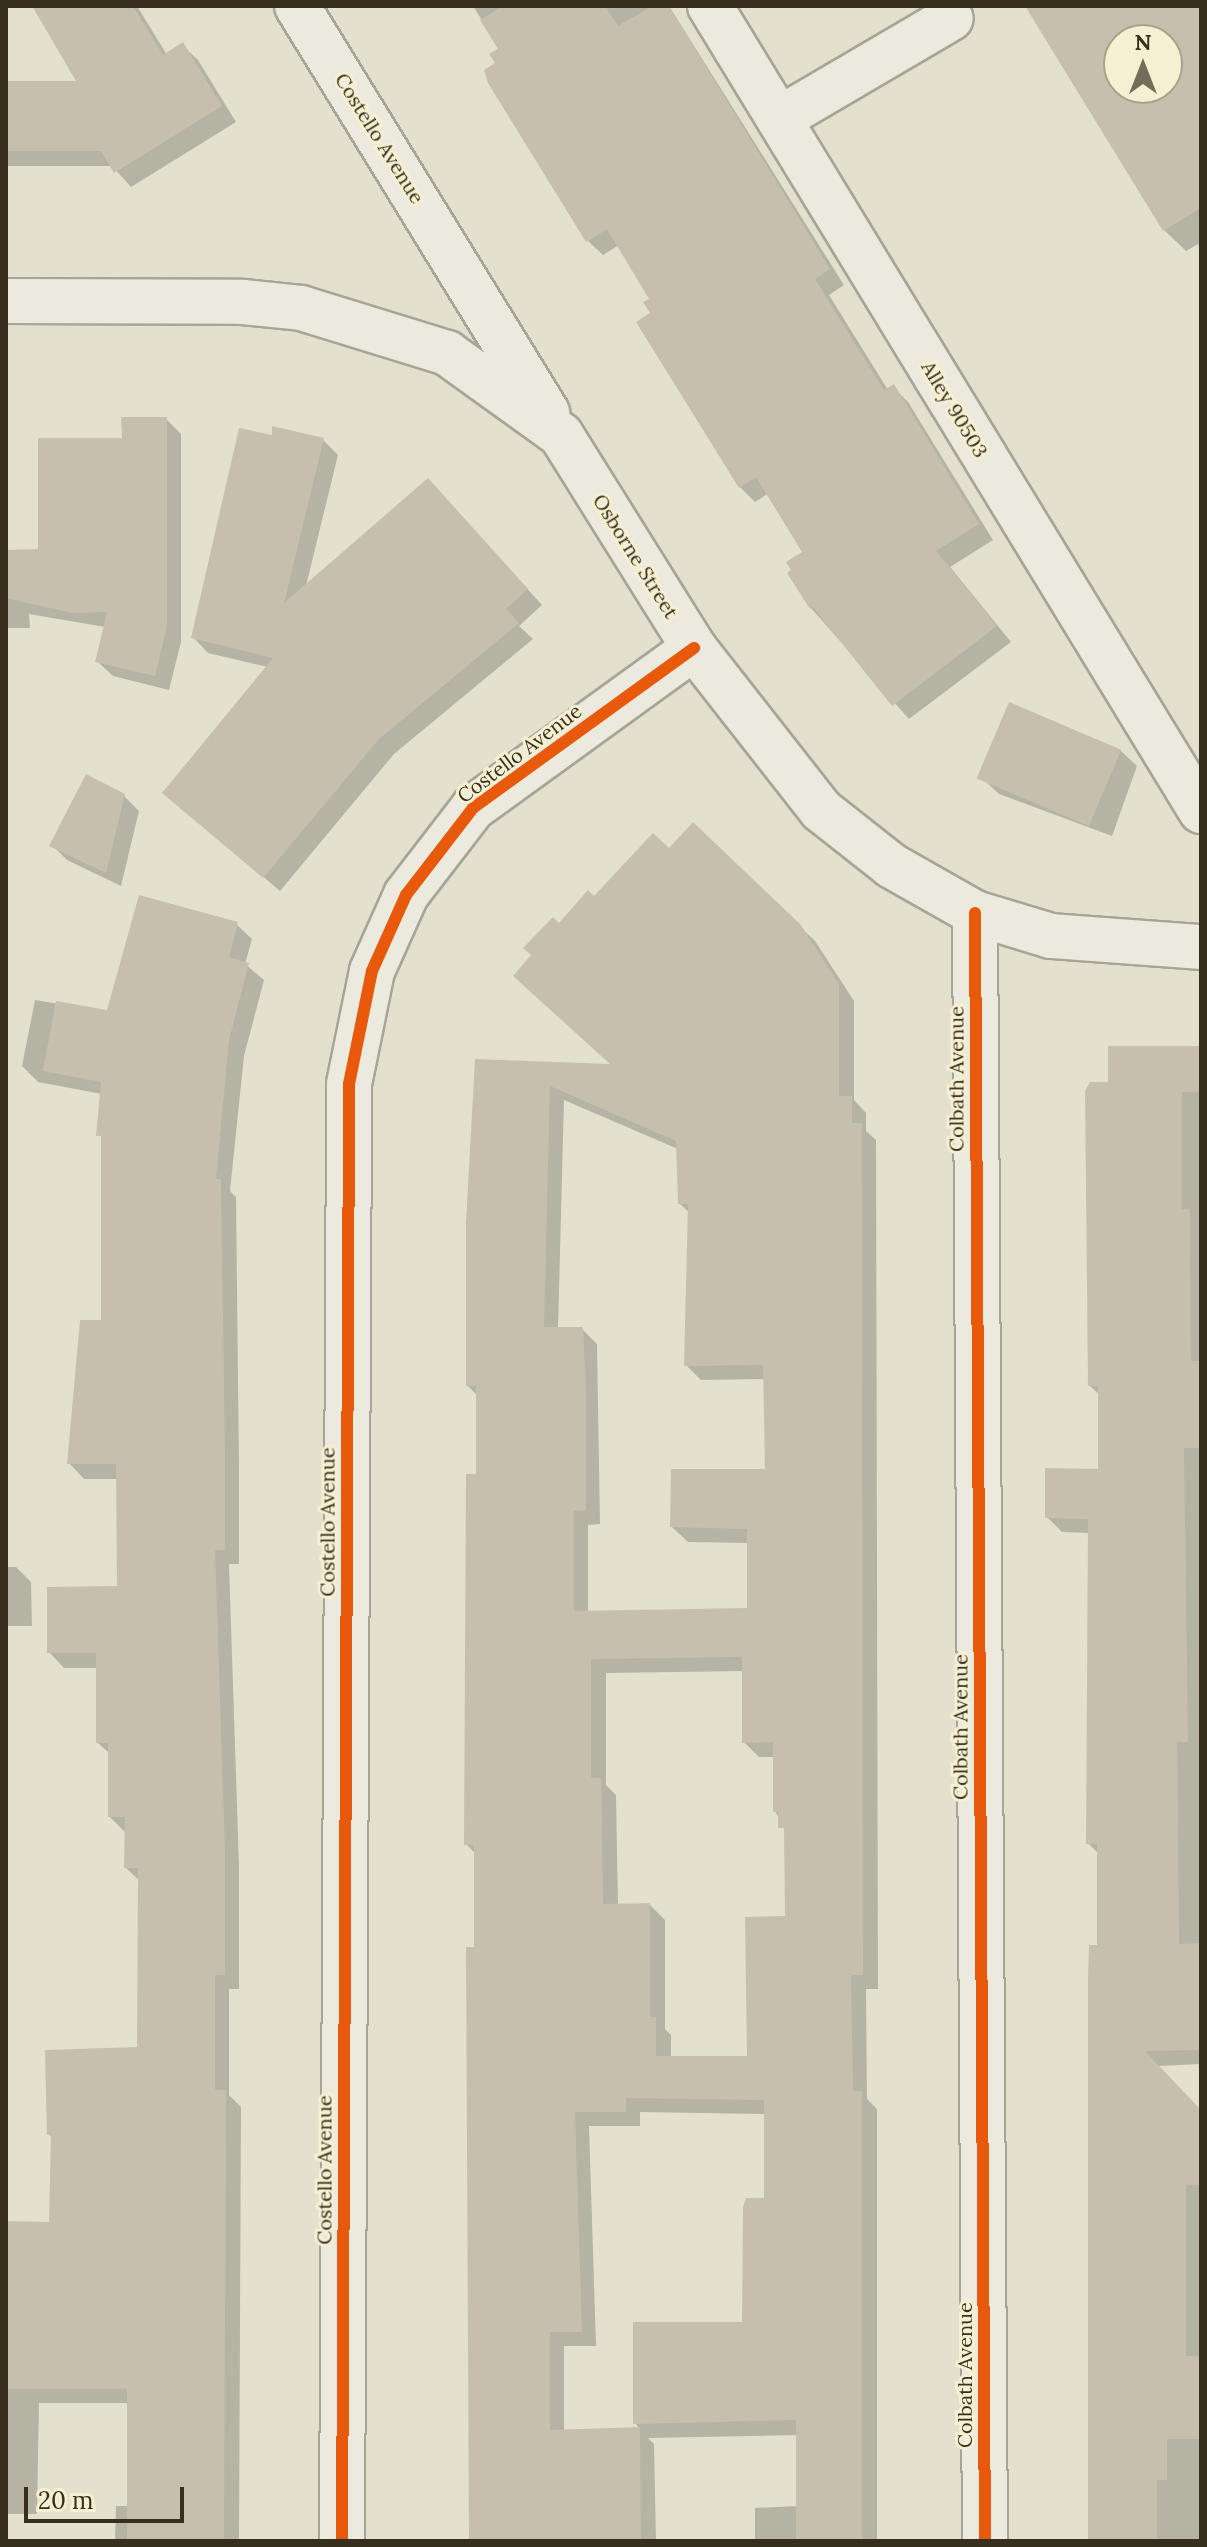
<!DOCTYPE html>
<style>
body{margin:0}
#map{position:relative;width:1207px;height:2547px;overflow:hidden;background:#e3e0cd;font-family:Lora,serif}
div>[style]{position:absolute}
.shadow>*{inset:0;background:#0003}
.building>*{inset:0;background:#c7bfae;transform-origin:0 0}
.roads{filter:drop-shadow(2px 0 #a8a496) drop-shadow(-2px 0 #a8a496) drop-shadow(0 2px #a8a496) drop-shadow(0 -2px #a8a496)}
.minor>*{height:44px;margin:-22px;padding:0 22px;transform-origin:22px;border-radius:22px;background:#ece9de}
.cycleway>*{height:12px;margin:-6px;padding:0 6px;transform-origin:6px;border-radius:6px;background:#e8590c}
span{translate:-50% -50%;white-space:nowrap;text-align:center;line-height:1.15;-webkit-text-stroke:6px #f5f0d2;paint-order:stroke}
.street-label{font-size:20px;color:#372e1e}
.frame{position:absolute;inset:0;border:8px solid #372e1e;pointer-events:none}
.north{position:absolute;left:1103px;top:24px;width:80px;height:80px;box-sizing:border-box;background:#f5f0d2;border:2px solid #a9a28a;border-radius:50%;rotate:0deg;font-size:22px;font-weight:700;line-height:32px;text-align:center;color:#372e1e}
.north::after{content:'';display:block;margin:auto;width:28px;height:36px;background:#736c5b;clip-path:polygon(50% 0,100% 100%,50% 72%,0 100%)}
.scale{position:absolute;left:24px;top:2487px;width:160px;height:36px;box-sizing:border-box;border:4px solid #372e1e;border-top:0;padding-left:10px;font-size:24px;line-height:28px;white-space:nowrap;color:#372e1e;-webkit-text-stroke:6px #f5f0d2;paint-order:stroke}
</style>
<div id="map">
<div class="shadow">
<div style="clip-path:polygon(36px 6px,137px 6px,167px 55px,182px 45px,198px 60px,236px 122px,131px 187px,112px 166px,6px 166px,6px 83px,79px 83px)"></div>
<div style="clip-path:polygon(473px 6px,669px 6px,844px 285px,829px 295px,888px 390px,893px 387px,908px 402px,993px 540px,950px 567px,1011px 642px,909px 719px,811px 608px,805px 553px,769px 493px,755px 502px,740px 487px,653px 313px,652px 299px,619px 245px,603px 255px,587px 240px,498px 64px,500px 49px)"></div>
<div style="clip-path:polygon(evenodd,1028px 6px,1201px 6px,1201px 250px,1198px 244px,1186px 251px,1164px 230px,1028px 6px,1119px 40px,1167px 40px,1167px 88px,1119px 88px,1119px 40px)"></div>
<div style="clip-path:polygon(166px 419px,181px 434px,181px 642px,169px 690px,113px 676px,97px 661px,105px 627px,29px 614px,30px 628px,6px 628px,6px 552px,40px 551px,124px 440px)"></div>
<div style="clip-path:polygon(274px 438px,323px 440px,338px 455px,306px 586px,443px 496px,542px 605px,519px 626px,533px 639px,394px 754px,280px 891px,165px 793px,268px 667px,208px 653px,193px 637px)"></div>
<div style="clip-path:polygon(1121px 751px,1137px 766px,1112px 836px,999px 794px,983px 779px)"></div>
<div style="clip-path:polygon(124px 796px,139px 811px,121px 886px,67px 860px,52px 845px)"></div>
<div style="clip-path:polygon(evenodd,669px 851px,798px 925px,815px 941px,854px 1001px,854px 1100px,866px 1113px,866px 1131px,876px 1140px,878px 1989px,866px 1989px,867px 2099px,877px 2109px,877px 2541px,749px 2541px,755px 2541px,755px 2508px,798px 2506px,798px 2435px,648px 2438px,654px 2444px,656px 2541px,466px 2541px,471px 2537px,476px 1949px,476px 1854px,466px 1844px,478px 1476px,478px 1396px,468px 1386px,477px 1061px,613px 1067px,559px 926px,669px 851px,564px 1100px,678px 1149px,680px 1204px,690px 1213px,686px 1365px,701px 1380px,765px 1379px,767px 1471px,672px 1527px,688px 1542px,749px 1543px,749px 1610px,588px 1613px,588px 1525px,600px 1524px,597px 1344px,582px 1329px,558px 1329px,564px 1100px,669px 851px,744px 1671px,744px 1742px,759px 1757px,775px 1757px,775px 1811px,786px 1833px,787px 1918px,749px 2058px,671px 2058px,671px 2035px,665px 2029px,665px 1920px,650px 1905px,618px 1906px,616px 1795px,606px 1785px,606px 1673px,744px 1671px,669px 851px,640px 2112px,766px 2114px,766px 2200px,744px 2324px,635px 2423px,640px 2429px,564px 2432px,564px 2346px,596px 2346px,589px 2126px,640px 2126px,640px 2112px)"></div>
<div style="clip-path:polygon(236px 924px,252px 939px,245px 964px,264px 980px,244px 1056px,230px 1191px,236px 1197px,239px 1466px,239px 1564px,229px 1564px,239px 1866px,239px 1989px,229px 1989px,229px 2095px,241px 2107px,239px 2541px,115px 2541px,116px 2506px,129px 2506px,129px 2403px,39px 2403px,37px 2514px,6px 2514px,6px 2223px,51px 2224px,53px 2139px,49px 2134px,139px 2049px,140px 1881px,126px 1868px,125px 1832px,110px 1817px,110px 1754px,98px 1743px,98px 1668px,64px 1668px,49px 1652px,119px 1588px,118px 1479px,84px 1479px,69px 1463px,103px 1322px,102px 1094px,38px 1082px,22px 1066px,35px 1000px,108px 1012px)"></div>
<div style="clip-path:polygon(1201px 1049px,1201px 2064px,1157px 2066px,1201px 2112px,1201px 2541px,1093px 2541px,1099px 1854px,1088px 1843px,1090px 1533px,1062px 1532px,1047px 1517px,1100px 1471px,1100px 1395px,1090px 1386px,1110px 1084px)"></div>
<div style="clip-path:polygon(6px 1567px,16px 1567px,31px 1582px,32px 1626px,6px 1626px)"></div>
</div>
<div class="building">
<div style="clip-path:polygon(32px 6px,133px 6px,163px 55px,183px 42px,222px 106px,114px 173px,101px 151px,6px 151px,6px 81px,76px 81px)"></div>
<div style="clip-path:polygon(503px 6px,605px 6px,618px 26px,653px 6px,669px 6px,830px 269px,815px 279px,884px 390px,894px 384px,979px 524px,936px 551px,997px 626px,892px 706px,813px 607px,810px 609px,787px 573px,791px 570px,786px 562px,802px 552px,756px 477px,739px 488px,636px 322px,650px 313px,643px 302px,649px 299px,607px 229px,586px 242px,488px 83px,484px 70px,495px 63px,489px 54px,498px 49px,480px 20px)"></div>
<div style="clip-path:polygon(evenodd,1025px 6px,1201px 6px,1201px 208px,1163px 231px,1025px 6px,1119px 40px,1167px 40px,1167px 88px,1119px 88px,1119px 40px)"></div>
<div style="clip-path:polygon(121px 417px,167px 417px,167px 626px,155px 676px,95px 662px,107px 612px,72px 613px,6px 598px,6px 550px,38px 549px,38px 438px,122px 438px)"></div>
<div style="clip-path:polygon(272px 426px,324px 438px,284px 603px,428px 478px,528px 589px,506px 609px,519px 623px,379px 739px,263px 878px,162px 793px,273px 658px,191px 638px,239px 428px,272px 435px)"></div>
<div style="left:1009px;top:702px;width:122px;height:83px;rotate:23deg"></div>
<div style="clip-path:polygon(86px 774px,125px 794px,106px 873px,49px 846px)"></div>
<div style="clip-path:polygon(evenodd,693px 822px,800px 924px,839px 984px,839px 1096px,852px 1096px,852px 1123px,862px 1123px,863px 1975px,851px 1975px,853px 2091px,862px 2091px,862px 2541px,796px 2541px,796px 2420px,633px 2424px,633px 2322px,742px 2322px,743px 2207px,746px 2198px,764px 2198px,764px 2100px,626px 2098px,626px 2112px,575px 2112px,582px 2332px,550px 2332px,550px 2430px,640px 2427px,641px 2541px,469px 2541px,466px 1947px,474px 1947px,474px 1845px,464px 1845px,466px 1474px,476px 1474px,476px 1386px,466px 1386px,466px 1223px,475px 1059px,610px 1064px,513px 976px,531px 955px,523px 948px,553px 917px,559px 923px,588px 890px,594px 896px,653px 833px,669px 848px,693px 822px,550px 1086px,676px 1141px,678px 1204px,688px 1204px,684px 1366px,763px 1365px,765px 1469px,671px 1469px,670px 1527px,747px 1529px,747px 1608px,574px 1611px,574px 1511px,586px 1510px,586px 1390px,583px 1327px,544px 1327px,550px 1086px,693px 822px,742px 1657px,742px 1743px,773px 1742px,773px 1812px,778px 1812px,778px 1828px,784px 1828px,785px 1916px,745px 1917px,747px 2056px,656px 2056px,656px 2017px,650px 2017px,650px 1903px,603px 1904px,601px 1778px,591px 1778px,591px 1659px,742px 1657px)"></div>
<div style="clip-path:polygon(139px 895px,238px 922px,229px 957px,249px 963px,229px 1040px,216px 1179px,221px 1179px,225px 1450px,225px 1550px,215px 1550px,225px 1850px,225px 1975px,215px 1975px,215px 2090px,226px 2090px,224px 2541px,127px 2541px,127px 2389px,6px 2389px,6px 2221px,49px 2222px,51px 2135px,47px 2135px,45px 2050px,137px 2047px,138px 1868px,124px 1868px,125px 1817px,108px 1817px,108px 1743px,96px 1743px,96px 1653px,47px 1653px,47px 1587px,117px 1586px,116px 1464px,67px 1464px,80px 1320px,101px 1320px,101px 1136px,96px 1136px,101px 1082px,43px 1071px,56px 1001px,107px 1010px)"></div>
<div style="clip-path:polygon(1108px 1046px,1201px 1046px,1201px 1092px,1182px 1092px,1182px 1209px,1190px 1209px,1191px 1361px,1201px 1361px,1201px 1448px,1184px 1448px,1188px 1742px,1177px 1742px,1179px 1944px,1201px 1943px,1201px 2050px,1145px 2051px,1201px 2110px,1201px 2185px,1186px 2185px,1186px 2356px,1201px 2356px,1201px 2439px,1167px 2439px,1167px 2480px,1157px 2480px,1157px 2541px,1088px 2541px,1088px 1976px,1089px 1945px,1097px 1945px,1097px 1844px,1086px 1844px,1088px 1519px,1045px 1518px,1045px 1468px,1098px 1469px,1098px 1386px,1088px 1386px,1085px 1091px,1090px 1082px,1108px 1082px)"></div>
</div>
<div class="roads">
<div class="minor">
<div style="left:297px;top:6px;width:478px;rotate:58.4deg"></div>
<div style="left:710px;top:6px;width:943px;rotate:58.62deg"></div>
<div style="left:779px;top:119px;width:199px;rotate:-30.4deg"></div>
<div style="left:6px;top:301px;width:237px;rotate:0.2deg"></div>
<div style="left:243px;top:302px;width:58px;rotate:5.9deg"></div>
<div style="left:301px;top:308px;width:153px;rotate:17.1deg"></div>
<div style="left:447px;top:353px;width:140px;rotate:35.7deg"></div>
<div style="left:561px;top:435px;width:251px;rotate:58deg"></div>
<div style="left:694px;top:648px;width:206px;rotate:51.9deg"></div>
<div style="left:821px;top:810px;width:90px;rotate:38.3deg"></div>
<div style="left:892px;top:866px;width:95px;rotate:29.5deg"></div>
<div style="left:975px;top:913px;width:79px;rotate:16.8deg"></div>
<div style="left:1051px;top:936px;width:150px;rotate:4.2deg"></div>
<div style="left:975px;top:913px;width:1628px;rotate:89.65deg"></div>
<div style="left:342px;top:2541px;width:1457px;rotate:-89.72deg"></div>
<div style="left:349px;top:1084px;width:115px;rotate:-78.5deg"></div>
<div style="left:372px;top:971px;width:83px;rotate:-65.9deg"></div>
<div style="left:406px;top:895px;width:110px;rotate:-52.4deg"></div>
<div style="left:473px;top:808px;width:273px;rotate:-35.9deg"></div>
</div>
</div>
<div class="cycleway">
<div style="left:975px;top:913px;width:1628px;rotate:89.65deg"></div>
<div style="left:342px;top:2541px;width:1457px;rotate:-89.72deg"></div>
<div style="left:349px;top:1084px;width:115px;rotate:-78.5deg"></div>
<div style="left:372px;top:971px;width:83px;rotate:-65.9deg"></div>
<div style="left:406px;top:895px;width:110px;rotate:-52.4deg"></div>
<div style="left:473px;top:808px;width:273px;rotate:-35.9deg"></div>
</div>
<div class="street-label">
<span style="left:380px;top:138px;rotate:58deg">Costello Avenue</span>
<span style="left:955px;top:409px;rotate:59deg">Alley 90503</span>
<span style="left:636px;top:556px;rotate:58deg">Osborne Street</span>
<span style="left:519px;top:753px;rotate:-37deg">Costello Avenue</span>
<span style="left:956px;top:1079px;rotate:-90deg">Colbath Avenue</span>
<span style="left:327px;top:1522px;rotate:-90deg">Costello Avenue</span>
<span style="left:960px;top:1727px;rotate:-90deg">Colbath Avenue</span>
<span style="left:324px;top:2170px;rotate:-90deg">Costello Avenue</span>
<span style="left:964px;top:2375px;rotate:-90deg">Colbath Avenue</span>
</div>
<div class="frame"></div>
<div class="north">N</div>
<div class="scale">20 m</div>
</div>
